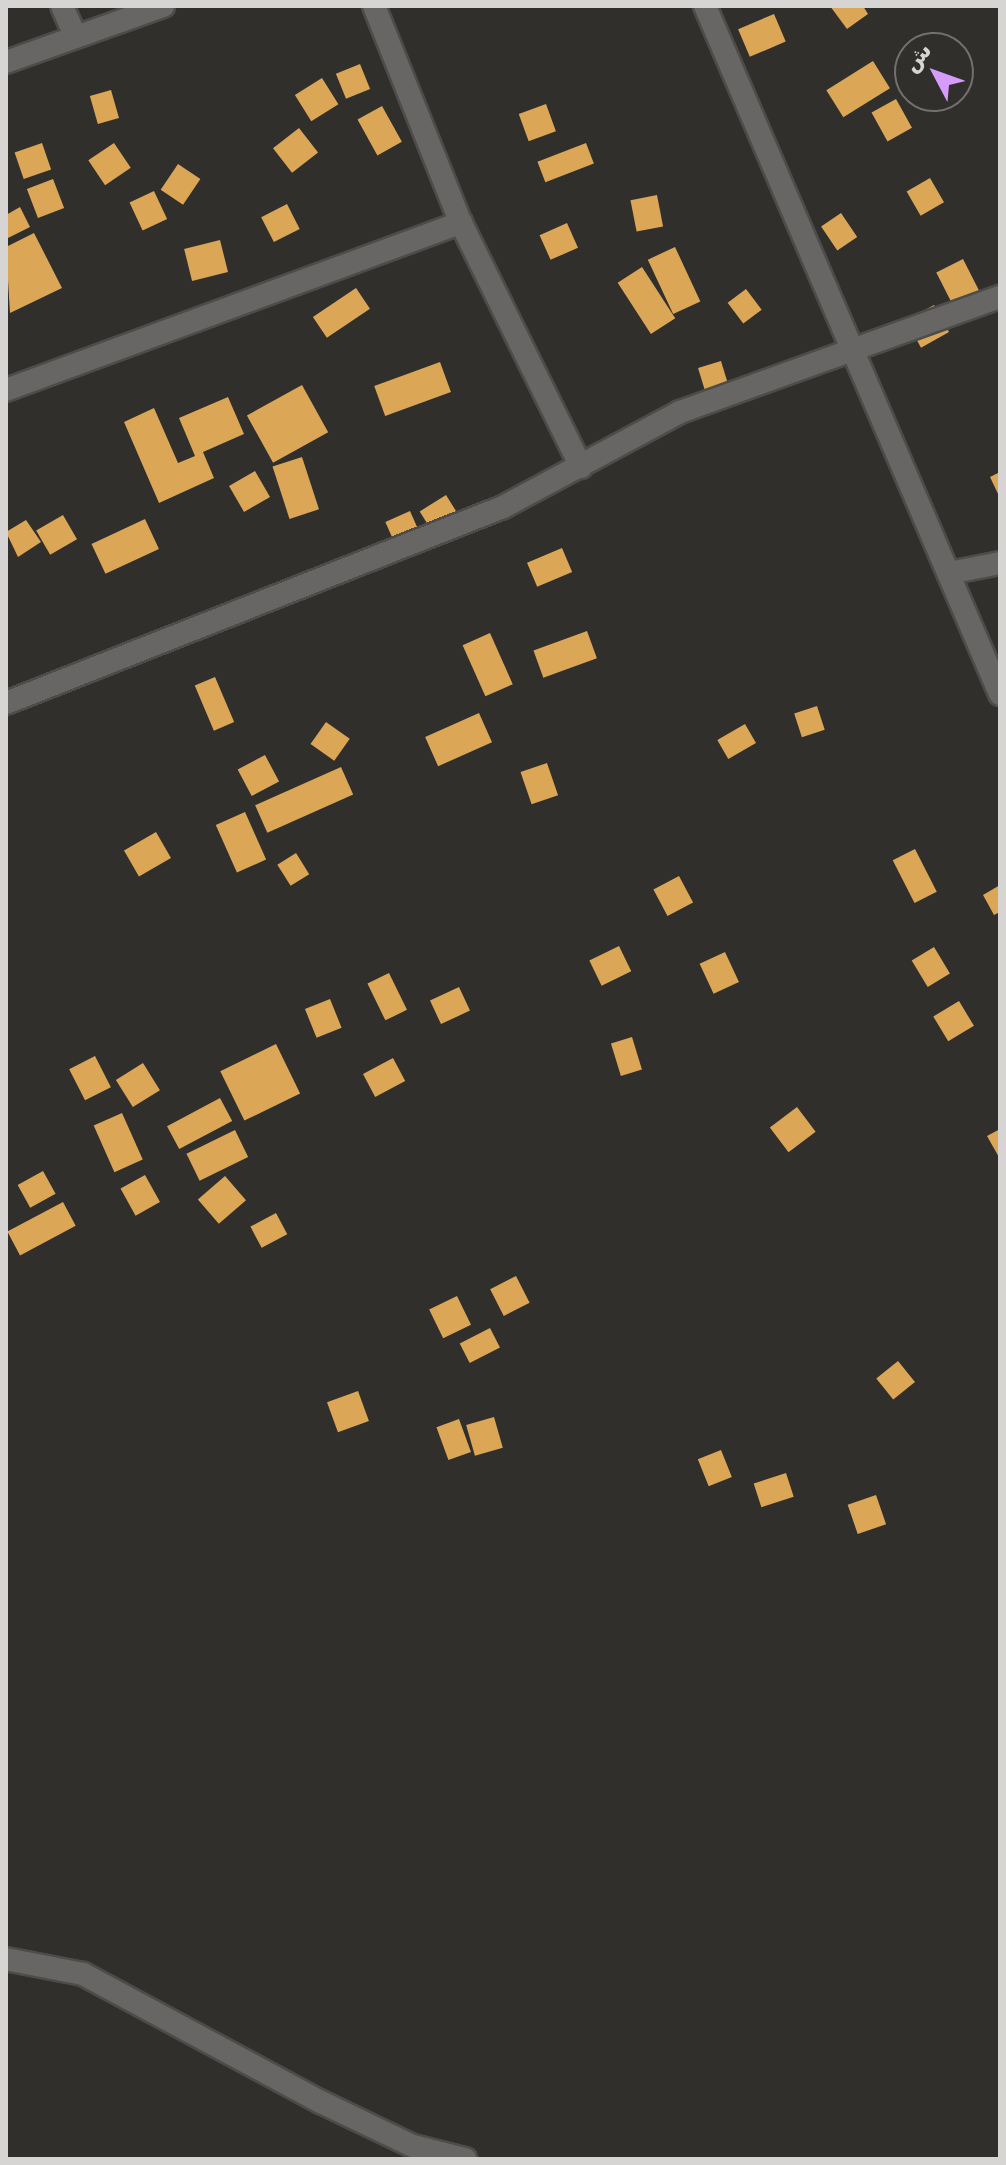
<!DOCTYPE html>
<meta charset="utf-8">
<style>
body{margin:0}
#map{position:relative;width:1006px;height:2165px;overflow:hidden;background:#302f2c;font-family:"DejaVu Sans","Noto Sans Arabic",sans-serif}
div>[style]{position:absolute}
.building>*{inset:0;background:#dba656;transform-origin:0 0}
.roads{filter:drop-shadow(2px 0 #4d4c4a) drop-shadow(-2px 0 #4d4c4a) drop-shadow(0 2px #4d4c4a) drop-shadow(0 -2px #4d4c4a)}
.minor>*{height:22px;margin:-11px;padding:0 11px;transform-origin:11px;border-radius:11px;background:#676664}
span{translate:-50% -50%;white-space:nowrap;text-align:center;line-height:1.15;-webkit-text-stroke:8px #302f2c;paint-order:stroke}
.frame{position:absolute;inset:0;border:8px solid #d6d5d4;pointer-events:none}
.north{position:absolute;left:894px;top:32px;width:80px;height:80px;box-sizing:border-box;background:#302f2c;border:2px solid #72716f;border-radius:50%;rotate:311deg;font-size:22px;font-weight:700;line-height:32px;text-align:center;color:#d6d5d4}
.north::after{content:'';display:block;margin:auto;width:28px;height:36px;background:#d59cfb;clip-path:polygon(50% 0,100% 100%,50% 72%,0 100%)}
</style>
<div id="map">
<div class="building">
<div style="clip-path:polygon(830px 6px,863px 6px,868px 14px,847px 29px)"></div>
<div style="left:774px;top:14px;width:30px;height:39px;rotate:67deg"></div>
<div style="left:873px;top:61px;width:32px;height:55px;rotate:58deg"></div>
<div style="left:360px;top:64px;width:27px;height:26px;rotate:68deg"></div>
<div style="left:322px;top:78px;width:31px;height:32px;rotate:58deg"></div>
<div style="left:111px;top:90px;width:29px;height:22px;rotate:74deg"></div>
<div style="left:896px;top:99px;width:33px;height:28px;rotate:61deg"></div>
<div style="left:546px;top:104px;width:29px;height:29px;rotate:70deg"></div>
<div style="left:382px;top:106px;width:41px;height:28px;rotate:61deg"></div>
<div style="left:299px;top:128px;width:31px;height:33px;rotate:52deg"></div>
<div style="left:42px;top:143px;width:28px;height:29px;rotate:71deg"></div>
<div style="left:114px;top:143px;width:30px;height:31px;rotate:56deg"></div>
<div style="left:586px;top:143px;width:22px;height:52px;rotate:69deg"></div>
<div style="left:178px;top:164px;width:27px;height:31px;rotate:34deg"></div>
<div style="left:930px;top:178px;width:28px;height:27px;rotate:60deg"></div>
<div style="left:53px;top:179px;width:31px;height:28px;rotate:69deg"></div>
<div style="left:154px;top:191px;width:31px;height:27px;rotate:65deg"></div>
<div style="left:657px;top:195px;width:32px;height:27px;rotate:79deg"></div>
<div style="left:287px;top:204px;width:28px;height:29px;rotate:63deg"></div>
<div style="clip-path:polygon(20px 207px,30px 227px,6px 239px,6px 215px)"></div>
<div style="left:841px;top:213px;width:29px;height:24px;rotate:56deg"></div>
<div style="left:567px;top:223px;width:27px;height:30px;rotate:66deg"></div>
<div style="clip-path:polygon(34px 233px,62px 288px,10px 313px,6px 247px)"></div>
<div style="left:220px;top:240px;width:33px;height:37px;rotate:76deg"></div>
<div style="left:675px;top:247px;width:60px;height:30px;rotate:65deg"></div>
<div style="left:963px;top:259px;width:58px;height:30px;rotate:63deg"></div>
<div style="left:642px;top:267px;width:61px;height:29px;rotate:57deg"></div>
<div style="left:356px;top:288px;width:25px;height:52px;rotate:56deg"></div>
<div style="left:746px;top:289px;width:26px;height:23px;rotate:53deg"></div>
<div style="left:934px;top:305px;width:31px;height:32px;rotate:61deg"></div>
<div style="left:721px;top:361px;width:37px;height:24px;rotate:73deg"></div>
<div style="left:440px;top:362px;width:32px;height:70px;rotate:70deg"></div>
<div style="left:302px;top:385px;width:54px;height:63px;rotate:61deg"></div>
<div style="clip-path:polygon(228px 397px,244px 434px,203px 452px,214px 478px,159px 503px,124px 422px,154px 408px,178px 463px,195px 456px,179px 418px)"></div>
<div style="left:302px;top:457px;width:55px;height:31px;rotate:72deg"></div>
<div style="left:255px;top:471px;width:30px;height:30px;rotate:60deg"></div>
<div style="clip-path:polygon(1000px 472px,1000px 498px,990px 477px)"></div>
<div style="left:446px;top:495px;width:28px;height:31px;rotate:58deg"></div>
<div style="left:410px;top:511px;width:24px;height:27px;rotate:66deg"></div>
<div style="left:63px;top:515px;width:28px;height:31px;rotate:60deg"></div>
<div style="left:145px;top:519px;width:33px;height:59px;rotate:65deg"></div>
<div style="clip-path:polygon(26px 520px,41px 542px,18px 557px,6px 532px)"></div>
<div style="left:562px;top:548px;width:26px;height:38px;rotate:67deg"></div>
<div style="left:587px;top:631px;width:29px;height:57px;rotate:70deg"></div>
<div style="left:490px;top:633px;width:56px;height:30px;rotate:66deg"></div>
<div style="left:215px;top:677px;width:49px;height:22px;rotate:67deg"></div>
<div style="left:817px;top:706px;width:25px;height:24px;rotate:72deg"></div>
<div style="left:479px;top:713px;width:32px;height:59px;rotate:66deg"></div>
<div style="left:326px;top:722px;width:29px;height:27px;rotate:35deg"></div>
<div style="left:745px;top:724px;width:22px;height:32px;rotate:60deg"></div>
<div style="left:265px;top:755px;width:30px;height:31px;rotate:62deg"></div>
<div style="left:547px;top:763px;width:34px;height:28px;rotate:71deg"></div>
<div style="left:341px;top:767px;width:30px;height:94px;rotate:66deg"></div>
<div style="left:245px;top:812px;width:52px;height:32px;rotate:66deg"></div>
<div style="left:156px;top:832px;width:30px;height:37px;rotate:60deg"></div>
<div style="left:915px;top:849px;width:48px;height:25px;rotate:63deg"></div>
<div style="left:296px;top:853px;width:25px;height:22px;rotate:58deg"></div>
<div style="left:679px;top:876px;width:30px;height:29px;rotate:62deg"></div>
<div style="clip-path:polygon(1000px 885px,1000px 912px,994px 915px,983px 895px)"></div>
<div style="left:619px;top:946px;width:28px;height:33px;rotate:64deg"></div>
<div style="left:934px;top:947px;width:31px;height:26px;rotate:59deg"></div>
<div style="left:725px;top:952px;width:33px;height:28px;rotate:65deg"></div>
<div style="left:389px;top:973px;width:41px;height:24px;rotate:64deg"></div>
<div style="left:459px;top:987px;width:26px;height:32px;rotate:65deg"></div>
<div style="left:330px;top:999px;width:31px;height:27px;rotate:68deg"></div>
<div style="left:959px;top:1001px;width:29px;height:30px;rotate:59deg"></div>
<div style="left:632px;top:1037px;width:34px;height:22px;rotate:73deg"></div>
<div style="left:276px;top:1044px;width:55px;height:62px;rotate:64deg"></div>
<div style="left:95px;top:1056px;width:35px;height:29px;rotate:63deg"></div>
<div style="left:393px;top:1058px;width:26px;height:34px;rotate:62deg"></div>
<div style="left:143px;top:1063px;width:32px;height:32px;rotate:58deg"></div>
<div style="left:220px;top:1098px;width:26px;height:60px;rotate:62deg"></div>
<div style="left:797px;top:1107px;width:31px;height:34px;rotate:53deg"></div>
<div style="left:122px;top:1113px;width:51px;height:31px;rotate:66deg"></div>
<div style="clip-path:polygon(1000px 1129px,1000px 1159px,987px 1136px)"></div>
<div style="left:235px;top:1130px;width:30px;height:54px;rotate:64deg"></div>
<div style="left:43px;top:1171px;width:26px;height:29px;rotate:61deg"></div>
<div style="left:145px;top:1175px;width:31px;height:28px;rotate:61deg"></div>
<div style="left:225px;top:1176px;width:32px;height:36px;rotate:49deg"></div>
<div style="left:63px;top:1202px;width:27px;height:63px;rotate:62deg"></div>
<div style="left:276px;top:1213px;width:24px;height:29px;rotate:62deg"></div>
<div style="left:516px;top:1276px;width:30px;height:29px;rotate:63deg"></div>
<div style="left:457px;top:1296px;width:32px;height:31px;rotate:64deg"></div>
<div style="left:490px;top:1328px;width:22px;height:34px;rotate:63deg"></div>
<div style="left:898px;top:1361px;width:27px;height:28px;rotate:51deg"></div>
<div style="left:358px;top:1391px;width:32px;height:33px;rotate:70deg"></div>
<div style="left:494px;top:1417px;width:32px;height:29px;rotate:74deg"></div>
<div style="left:459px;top:1419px;width:35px;height:24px;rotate:70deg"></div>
<div style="left:721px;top:1450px;width:29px;height:25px;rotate:68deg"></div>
<div style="left:786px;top:1473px;width:25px;height:34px;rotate:72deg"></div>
<div style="left:876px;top:1495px;width:31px;height:30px;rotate:71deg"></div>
</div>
<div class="roads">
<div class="minor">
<div style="left:62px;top:6px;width:30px;rotate:66deg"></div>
<div style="left:374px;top:6px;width:234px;rotate:68.2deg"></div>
<div style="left:461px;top:223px;width:272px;rotate:63.8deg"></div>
<div style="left:705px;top:6px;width:749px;rotate:66.79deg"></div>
<div style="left:6px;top:62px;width:167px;rotate:-19.6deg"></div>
<div style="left:6px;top:390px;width:485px;rotate:-20.2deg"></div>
<div style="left:949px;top:573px;width:52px;rotate:-11.1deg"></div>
<div style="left:6px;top:703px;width:534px;rotate:-21.52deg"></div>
<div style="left:503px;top:507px;width:201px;rotate:-28.2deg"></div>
<div style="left:680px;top:412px;width:340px;rotate:-19.8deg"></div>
<div style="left:6px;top:1959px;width:78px;rotate:11deg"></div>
<div style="left:83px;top:1974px;width:270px;rotate:28.3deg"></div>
<div style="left:321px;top:2102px;width:102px;rotate:25.6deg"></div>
<div style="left:413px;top:2146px;width:54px;rotate:14deg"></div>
</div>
</div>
<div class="frame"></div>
<div class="north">ش</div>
</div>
